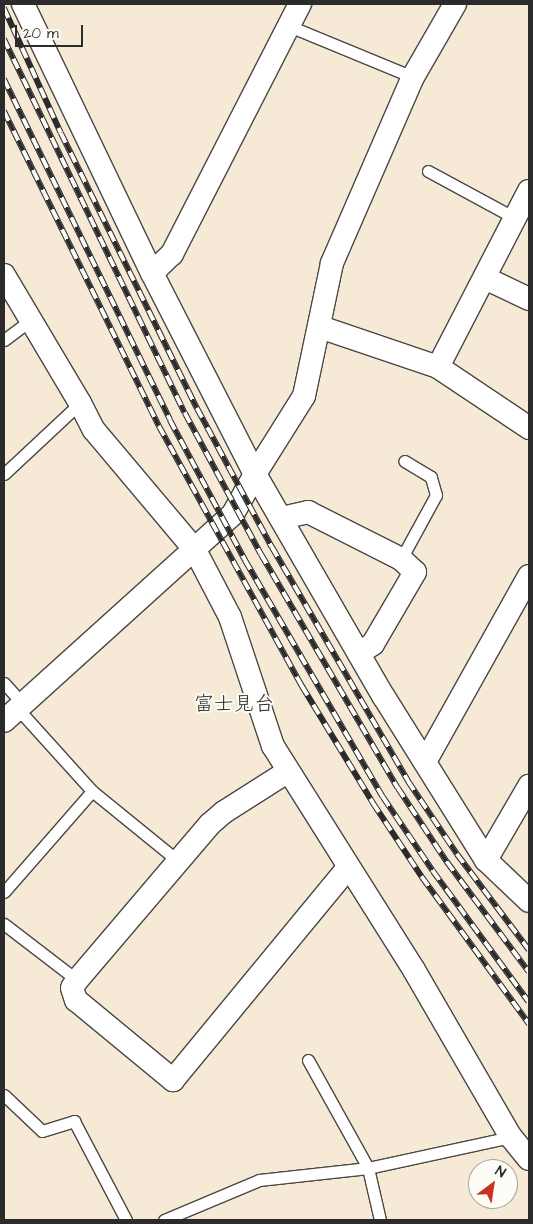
<!DOCTYPE html>
<meta charset="utf-8">
<style>
body{margin:0}
#map{position:relative;width:533px;height:1224px;overflow:hidden;background:#f6e9d5;font-family:"Architects Daughter","Klee One",sans-serif}
div>[style]{position:absolute}
.roads{filter:drop-shadow(1px 0 #494844) drop-shadow(-1px 0 #494844) drop-shadow(0 1px #494844) drop-shadow(0 -1px #494844)}
.lane>*{height:11px;margin:-5.5px;padding:0 5.5px;transform-origin:5.5px;border-radius:5.5px;background:#fff}
.street>*{height:22px;margin:-11px;padding:0 11px;transform-origin:11px;border-radius:11px;background:#fff}
.rail>*{height:5.5px;margin-top:-2.75px;transform-origin:0;background:repeating-linear-gradient(90deg,#fdfcf7 0 11px,#2b2b2b 0 22px);box-sizing:border-box;border-block:1px solid #2b2b2b}
span{translate:-50% -50%;white-space:nowrap;text-align:center;line-height:1.15;-webkit-text-stroke:4px #fdfcf7;paint-order:stroke}
.quarter-label{font-size:20px;color:#2b2b2b}
.frame{position:absolute;inset:0;border:5px solid #2b2b2b;pointer-events:none}
.north{position:absolute;left:468px;top:1159px;width:50px;height:50px;box-sizing:border-box;background:#fdfcf7;border:1px solid #a9a8a5;border-radius:50%;rotate:31deg;font-size:14px;font-weight:700;line-height:20px;text-align:center;color:#2b2b2b}
.north::after{content:'';display:block;margin:auto;width:18px;height:22px;background:#c8321e;clip-path:polygon(50% 0,100% 100%,50% 72%,0 100%)}
.scale{position:absolute;left:15px;top:25px;width:68px;height:22px;box-sizing:border-box;border:2px solid #2b2b2b;border-top:0;padding-left:6px;font-size:15px;line-height:18px;white-space:nowrap;color:#2b2b2b;-webkit-text-stroke:4px #fdfcf7;paint-order:stroke}
</style>
<div id="map">
<div class="roads">
<div class="lane">
<div style="left:289px;top:26px;width:134px;rotate:22.4deg"></div>
<div style="left:428px;top:171px;width:99px;rotate:28.4deg"></div>
<div style="left:4px;top:340px;width:34px;rotate:-37deg"></div>
<div style="left:4px;top:474px;width:104px;rotate:-43.1deg"></div>
<div style="left:401px;top:559px;width:73px;rotate:-61.3deg"></div>
<div style="left:436px;top:495px;width:19px;rotate:-106deg"></div>
<div style="left:431px;top:477px;width:31px;rotate:-149deg"></div>
<div style="left:4px;top:683px;width:28px;rotate:48deg"></div>
<div style="left:18px;top:709px;width:110px;rotate:47.9deg"></div>
<div style="left:92px;top:791px;width:109px;rotate:39.1deg"></div>
<div style="left:4px;top:892px;width:134px;rotate:-48.9deg"></div>
<div style="left:4px;top:924px;width:92px;rotate:37.5deg"></div>
<div style="left:308px;top:1060px;width:124px;rotate:60.9deg"></div>
<div style="left:368px;top:1168px;width:53px;rotate:77deg"></div>
<div style="left:4px;top:1095px;width:52px;rotate:43.5deg"></div>
<div style="left:42px;top:1131px;width:34px;rotate:-17deg"></div>
<div style="left:74px;top:1121px;width:112px;rotate:62.3deg"></div>
<div style="left:164px;top:1220px;width:103px;rotate:-22.8deg"></div>
<div style="left:259px;top:1180px;width:110px;rotate:-6.3deg"></div>
<div style="left:368px;top:1168px;width:146px;rotate:-12.2deg"></div>
</div>
<div class="street">
<div style="left:23px;top:4px;width:298px;rotate:64.4deg"></div>
<div style="left:152px;top:273px;width:226px;rotate:62.9deg"></div>
<div style="left:255px;top:474px;width:258px;rotate:60deg"></div>
<div style="left:384px;top:697px;width:192px;rotate:58deg"></div>
<div style="left:486px;top:860px;width:59px;rotate:43.6deg"></div>
<div style="left:152px;top:273px;width:28px;rotate:-44deg"></div>
<div style="left:172px;top:254px;width:281px;rotate:-62.9deg"></div>
<div style="left:4px;top:275px;width:149px;rotate:59.3deg"></div>
<div style="left:80px;top:403px;width:30px;rotate:63deg"></div>
<div style="left:94px;top:430px;width:157px;rotate:49.9deg"></div>
<div style="left:195px;top:550px;width:76px;rotate:62.4deg"></div>
<div style="left:230px;top:617px;width:136px;rotate:71.6deg"></div>
<div style="left:273px;top:746px;width:265px;rotate:57.8deg"></div>
<div style="left:414px;top:970px;width:193px;rotate:59.9deg"></div>
<div style="left:511px;top:1137px;width:28px;rotate:51deg"></div>
<div style="left:485px;top:278px;width:49px;rotate:25.5deg"></div>
<div style="left:320px;top:327px;width:125px;rotate:18.7deg"></div>
<div style="left:438px;top:367px;width:110px;rotate:33.8deg"></div>
<div style="left:438px;top:367px;width:198px;rotate:-62.7deg"></div>
<div style="left:282px;top:518px;width:27px;rotate:-13deg"></div>
<div style="left:308px;top:512px;width:104px;rotate:26.8deg"></div>
<div style="left:401px;top:559px;width:19px;rotate:43deg"></div>
<div style="left:415px;top:572px;width:83px;rotate:120.3deg"></div>
<div style="left:373px;top:644px;width:17px;rotate:147deg"></div>
<div style="left:4px;top:721px;width:309px;rotate:-42.1deg"></div>
<div style="left:233px;top:514px;width:46px;rotate:-61.2deg"></div>
<div style="left:255px;top:474px;width:92px;rotate:-57.9deg"></div>
<div style="left:304px;top:396px;width:136px;rotate:-78.1deg"></div>
<div style="left:332px;top:263px;width:203px;rotate:-66.5deg"></div>
<div style="left:413px;top:77px;width:84px;rotate:-60.1deg"></div>
<div style="left:425px;top:762px;width:213px;rotate:-60.8deg"></div>
<div style="left:287px;top:772px;width:75px;rotate:147.6deg"></div>
<div style="left:224px;top:812px;width:18px;rotate:139deg"></div>
<div style="left:210px;top:824px;width:205px;rotate:130.4deg"></div>
<div style="left:77px;top:980px;width:9px;rotate:122deg"></div>
<div style="left:72px;top:988px;width:13px;rotate:72deg"></div>
<div style="left:76px;top:1000px;width:126px;rotate:39.5deg"></div>
<div style="left:173px;top:1080px;width:275px;rotate:-50.5deg"></div>
<div style="left:486px;top:860px;width:86px;rotate:-59.8deg"></div>
</div>
</div>
<div class="rail">
<div style="left:4px;top:8px;width:137px;rotate:65.5deg"></div>
<div style="left:61px;top:133px;width:307px;rotate:63.7deg"></div>
<div style="left:197px;top:408px;width:158px;rotate:61.7deg"></div>
<div style="left:272px;top:547px;width:271px;rotate:59.8deg"></div>
<div style="left:408px;top:781px;width:88px;rotate:56.1deg"></div>
<div style="left:457px;top:854px;width:120px;rotate:53.1deg"></div>
<div style="left:4px;top:39px;width:415px;rotate:64.2deg"></div>
<div style="left:185px;top:413px;width:160px;rotate:61.7deg"></div>
<div style="left:261px;top:554px;width:271px;rotate:59.7deg"></div>
<div style="left:398px;top:788px;width:89px;rotate:56.5deg"></div>
<div style="left:447px;top:862px;width:137px;rotate:53.3deg"></div>
<div style="left:4px;top:79px;width:379px;rotate:64deg"></div>
<div style="left:170px;top:420px;width:159px;rotate:61.8deg"></div>
<div style="left:245px;top:560px;width:274px;rotate:59.8deg"></div>
<div style="left:383px;top:797px;width:89px;rotate:56deg"></div>
<div style="left:433px;top:871px;width:162px;rotate:53.8deg"></div>
<div style="left:4px;top:111px;width:351px;rotate:63.8deg"></div>
<div style="left:159px;top:426px;width:297px;rotate:61.2deg"></div>
<div style="left:302px;top:686px;width:137px;rotate:58.7deg"></div>
<div style="left:373px;top:803px;width:89px;rotate:56.5deg"></div>
<div style="left:422px;top:877px;width:182px;rotate:53.9deg"></div>
</div>
<div class="quarter-label">
<span style="left:234px;top:704px">富士見台</span>
</div>
<div class="frame"></div>
<div class="north">N</div>
<div class="scale">20 m</div>
</div>
